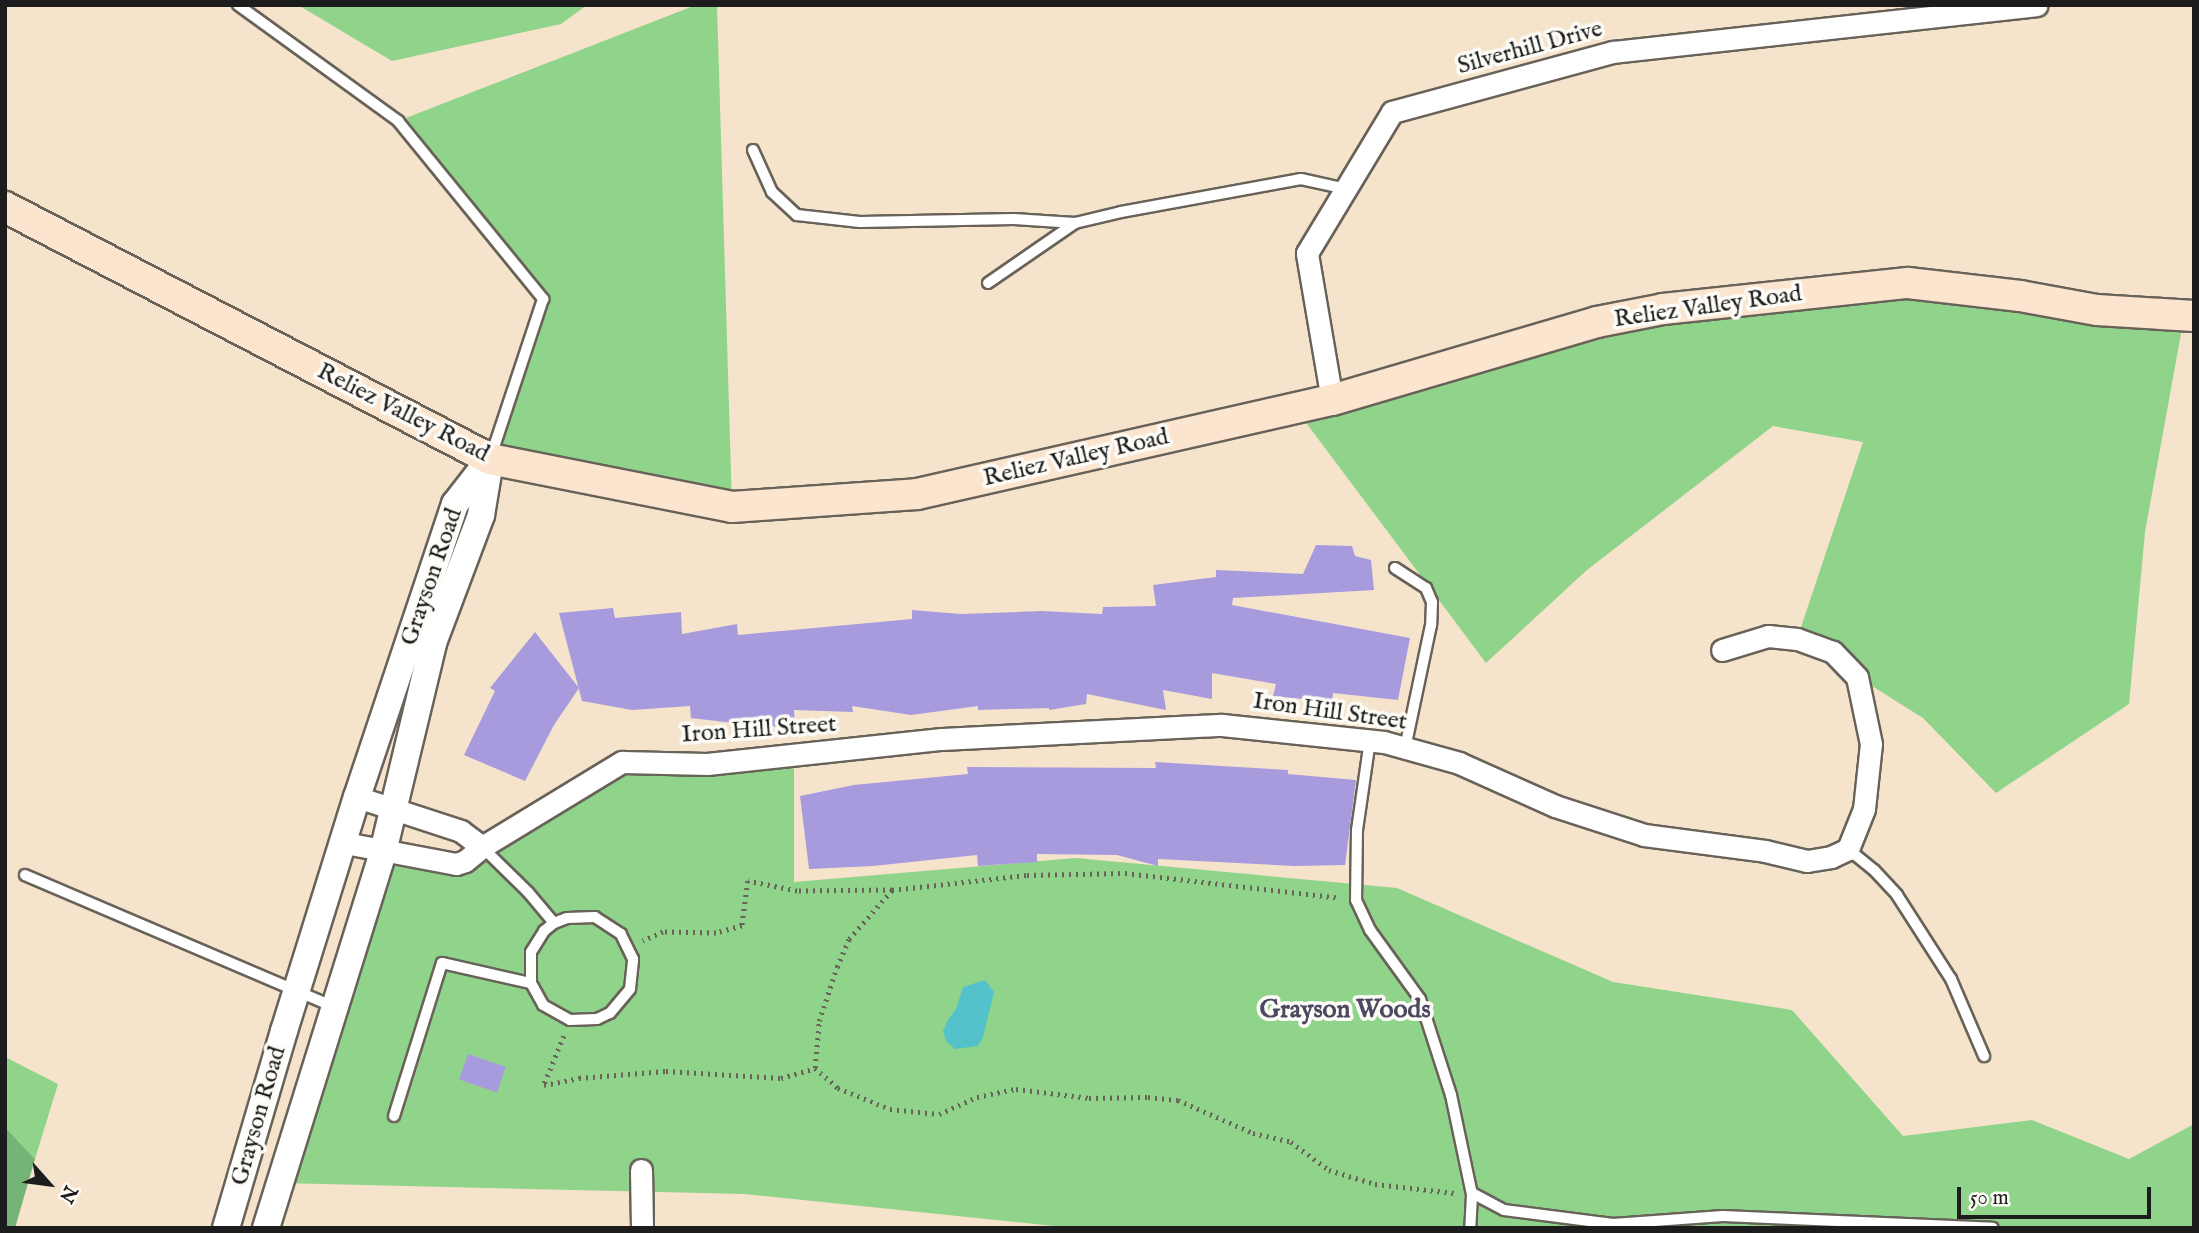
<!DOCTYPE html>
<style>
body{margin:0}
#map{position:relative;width:2199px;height:1233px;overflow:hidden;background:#f5e3cb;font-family:"IM FELL English",serif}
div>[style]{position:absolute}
.green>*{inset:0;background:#90d38b}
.forest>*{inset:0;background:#74b577}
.water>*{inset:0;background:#54c2cb}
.building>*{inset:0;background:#a79bde;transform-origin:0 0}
.path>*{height:4.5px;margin-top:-2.25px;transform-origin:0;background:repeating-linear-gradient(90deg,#686259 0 2px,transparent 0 7px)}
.roads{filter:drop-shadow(2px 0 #686259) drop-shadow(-2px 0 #686259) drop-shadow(0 2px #686259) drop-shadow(0 -2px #686259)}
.service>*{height:10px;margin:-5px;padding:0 5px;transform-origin:5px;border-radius:5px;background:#fff}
.minor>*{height:21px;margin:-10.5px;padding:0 10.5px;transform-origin:10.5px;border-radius:10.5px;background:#fff}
.tertiary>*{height:26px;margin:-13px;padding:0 13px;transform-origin:13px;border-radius:13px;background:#fff}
.secondary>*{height:30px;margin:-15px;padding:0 15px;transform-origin:15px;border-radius:15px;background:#fbe5cf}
span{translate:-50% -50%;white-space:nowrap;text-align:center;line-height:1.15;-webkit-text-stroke:7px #fdfcf7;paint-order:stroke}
.street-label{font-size:24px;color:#1c1c1c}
.neighbourhood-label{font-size:26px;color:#4d4860;font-weight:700}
.frame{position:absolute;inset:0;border:7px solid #1c1c1c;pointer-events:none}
.north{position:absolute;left:14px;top:1149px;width:70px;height:70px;-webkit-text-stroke:5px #fdfcf7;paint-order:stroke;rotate:118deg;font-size:19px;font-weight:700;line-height:28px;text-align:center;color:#1c1c1c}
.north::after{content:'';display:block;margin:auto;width:24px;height:32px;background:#1c1c1c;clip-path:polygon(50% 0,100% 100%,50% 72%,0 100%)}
.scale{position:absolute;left:1957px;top:1187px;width:194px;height:32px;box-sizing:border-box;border:4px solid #1c1c1c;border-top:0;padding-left:9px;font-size:21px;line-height:24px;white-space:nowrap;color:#1c1c1c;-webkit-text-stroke:5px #fdfcf7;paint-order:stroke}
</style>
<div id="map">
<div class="green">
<div style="clip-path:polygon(298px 5px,587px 5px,561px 24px,392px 61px)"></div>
<div style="clip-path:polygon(696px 5px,717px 5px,732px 507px,490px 459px,543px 299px,398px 121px)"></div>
<div style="clip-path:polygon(1908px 283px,2184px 317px,2145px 532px,2129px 704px,1996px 793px,1923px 718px,1797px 639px,1863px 442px,1773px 426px,1587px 570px,1486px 663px,1295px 408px,1597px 322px)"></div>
<div style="clip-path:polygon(794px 756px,794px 882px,1076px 858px,1397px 888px,1613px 982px,1792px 1010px,1903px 1136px,2032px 1120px,2129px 1159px,2194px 1124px,2194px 1228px,1073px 1228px,744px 1194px,281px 1183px,382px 854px,459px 866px,622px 762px)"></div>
<div style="clip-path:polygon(5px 1057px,58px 1084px,35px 1159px,5px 1127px)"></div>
</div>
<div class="forest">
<div style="clip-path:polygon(5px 1127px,35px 1159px,15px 1228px,5px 1228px)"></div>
</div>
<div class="water">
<div style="clip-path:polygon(985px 980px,994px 992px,983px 1037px,978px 1046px,955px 1049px,946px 1041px,943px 1031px,948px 1020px,956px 1009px,963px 987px)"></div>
</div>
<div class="building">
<div style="clip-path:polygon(1316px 545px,1352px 546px,1355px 556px,1371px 560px,1374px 590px,1233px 598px,1232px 605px,1410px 638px,1398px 700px,1333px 693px,1332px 702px,1273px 696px,1276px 684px,1212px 673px,1212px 699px,1163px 690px,1166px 710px,1087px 694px,1086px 704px,1049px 710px,1049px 708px,978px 710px,978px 706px,911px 715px,852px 706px,853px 712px,794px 710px,795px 728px,742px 724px,691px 718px,690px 706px,632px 710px,582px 701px,559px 613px,613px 608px,615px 618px,681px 612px,682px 634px,737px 624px,738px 635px,912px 619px,912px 610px,961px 614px,1042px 611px,1102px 614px,1103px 607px,1156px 606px,1153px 585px,1216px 577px,1216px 570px,1303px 574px)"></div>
<div style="clip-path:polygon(535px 632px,579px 688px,554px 725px,525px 781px,464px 755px,495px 691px,490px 688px)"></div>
<div style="clip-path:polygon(1155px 762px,1288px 770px,1288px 774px,1356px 780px,1345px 865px,1294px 866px,1158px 859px,1158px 866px,1117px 855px,1037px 854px,1037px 862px,978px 866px,977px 855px,873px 866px,809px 869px,800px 796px,854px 785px,968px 774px,967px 767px,1156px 768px)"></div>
<div style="left:468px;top:1054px;width:40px;height:27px;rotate:19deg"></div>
</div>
<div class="path">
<div style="left:892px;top:890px;width:136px;rotate:-6.3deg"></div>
<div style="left:1027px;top:875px;width:98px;rotate:-1.2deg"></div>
<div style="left:1125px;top:873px;width:216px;rotate:6.6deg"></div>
<div style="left:564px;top:1036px;width:53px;rotate:112.2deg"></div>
<div style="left:544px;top:1085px;width:36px;rotate:-11deg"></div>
<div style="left:579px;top:1078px;width:87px;rotate:-4.6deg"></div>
<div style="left:666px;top:1071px;width:115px;rotate:3.5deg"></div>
<div style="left:781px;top:1078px;width:35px;rotate:-16deg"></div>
<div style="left:815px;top:1068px;width:47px;rotate:-85.1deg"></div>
<div style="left:819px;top:1021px;width:57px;rotate:-71.6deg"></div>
<div style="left:837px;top:967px;width:30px;rotate:-67deg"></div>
<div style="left:849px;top:939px;width:65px;rotate:-48.7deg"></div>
<div style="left:892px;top:890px;width:95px;rotate:179.4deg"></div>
<div style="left:797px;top:891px;width:50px;rotate:-168.5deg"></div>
<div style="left:748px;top:881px;width:45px;rotate:97.6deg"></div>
<div style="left:742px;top:926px;width:27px;rotate:165deg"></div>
<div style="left:716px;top:933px;width:53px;rotate:-178.9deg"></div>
<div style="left:663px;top:932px;width:22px;rotate:156deg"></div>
<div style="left:815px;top:1068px;width:30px;rotate:41deg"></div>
<div style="left:838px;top:1088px;width:56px;rotate:22deg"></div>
<div style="left:890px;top:1109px;width:49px;rotate:5.8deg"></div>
<div style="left:939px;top:1114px;width:42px;rotate:-24.1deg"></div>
<div style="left:977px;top:1097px;width:40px;rotate:-12deg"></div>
<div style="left:1016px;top:1089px;width:74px;rotate:7deg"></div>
<div style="left:1089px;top:1098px;width:59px;rotate:-1deg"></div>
<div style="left:1148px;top:1097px;width:30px;rotate:6deg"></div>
<div style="left:1178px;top:1100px;width:82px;rotate:23.7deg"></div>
<div style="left:1253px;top:1133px;width:39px;rotate:13deg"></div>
<div style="left:1291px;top:1142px;width:47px;rotate:36.4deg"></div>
<div style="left:1329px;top:1170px;width:48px;rotate:16.9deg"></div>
<div style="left:1375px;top:1184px;width:80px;rotate:6.5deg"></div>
</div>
<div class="roads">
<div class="service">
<div style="left:238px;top:5px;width:198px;rotate:35.9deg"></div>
<div style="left:398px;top:121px;width:230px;rotate:50.8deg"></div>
<div style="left:543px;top:299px;width:165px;rotate:108.3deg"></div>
<div style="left:753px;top:150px;width:46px;rotate:65.7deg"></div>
<div style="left:772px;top:192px;width:34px;rotate:43deg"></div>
<div style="left:797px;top:215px;width:63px;rotate:6.3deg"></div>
<div style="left:860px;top:222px;width:154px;rotate:-1.1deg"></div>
<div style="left:1014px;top:219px;width:61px;rotate:3.8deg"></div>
<div style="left:1075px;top:223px;width:47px;rotate:-13.4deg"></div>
<div style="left:1121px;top:212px;width:183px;rotate:-10.4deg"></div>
<div style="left:1301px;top:179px;width:46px;rotate:12.5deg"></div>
<div style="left:988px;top:283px;width:106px;rotate:-34.6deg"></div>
<div style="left:1395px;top:568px;width:37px;rotate:33deg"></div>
<div style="left:1426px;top:588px;width:15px;rotate:67deg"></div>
<div style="left:1432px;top:602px;width:23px;rotate:92deg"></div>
<div style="left:1431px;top:625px;width:126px;rotate:101.9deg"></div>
<div style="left:1370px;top:740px;width:91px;rotate:98.2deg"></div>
<div style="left:1357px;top:830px;width:70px;rotate:90.8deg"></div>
<div style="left:1356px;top:900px;width:33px;rotate:65deg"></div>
<div style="left:1370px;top:930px;width:85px;rotate:54.1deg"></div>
<div style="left:1420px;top:999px;width:101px;rotate:72.1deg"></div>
<div style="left:1451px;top:1095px;width:102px;rotate:78.1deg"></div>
<div style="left:1472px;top:1195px;width:33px;rotate:93deg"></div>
<div style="left:1848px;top:849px;width:33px;rotate:39deg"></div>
<div style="left:1874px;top:870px;width:34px;rotate:47deg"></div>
<div style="left:1897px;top:895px;width:100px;rotate:57.3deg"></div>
<div style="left:1951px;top:979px;width:84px;rotate:66.8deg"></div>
<div style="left:25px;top:875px;width:336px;rotate:23.1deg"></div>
<div style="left:531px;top:983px;width:31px;rotate:-90deg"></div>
<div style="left:531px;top:952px;width:25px;rotate:-58deg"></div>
<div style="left:544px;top:931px;width:13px;rotate:-39deg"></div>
<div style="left:394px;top:1116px;width:160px;rotate:-72.6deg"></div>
<div style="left:442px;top:963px;width:91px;rotate:12.7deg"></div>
<div style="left:531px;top:983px;width:25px;rotate:61deg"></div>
<div style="left:543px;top:1005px;width:31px;rotate:29deg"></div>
<div style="left:570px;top:1020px;width:27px;rotate:-2deg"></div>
<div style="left:597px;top:1019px;width:14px;rotate:-25deg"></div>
<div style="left:610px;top:1013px;width:31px;rotate:-50deg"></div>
<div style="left:630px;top:989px;width:30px;rotate:-84deg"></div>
<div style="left:633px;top:959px;width:28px;rotate:-116deg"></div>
<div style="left:621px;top:934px;width:31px;rotate:-147deg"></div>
<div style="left:595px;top:917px;width:28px;rotate:178deg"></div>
<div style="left:567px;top:918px;width:14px;rotate:159deg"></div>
<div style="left:554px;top:923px;width:40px;rotate:-130deg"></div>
<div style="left:528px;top:892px;width:64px;rotate:-135.6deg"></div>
<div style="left:1472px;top:1193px;width:36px;rotate:28deg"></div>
<div style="left:1504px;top:1210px;width:110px;rotate:7.3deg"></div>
<div style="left:1613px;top:1224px;width:110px;rotate:-4.2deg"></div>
<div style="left:1723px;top:1216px;width:270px;rotate:2.5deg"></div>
</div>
<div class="minor">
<div style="left:1332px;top:400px;width:149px;rotate:-99.7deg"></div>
<div style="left:1307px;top:253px;width:165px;rotate:-58.9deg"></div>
<div style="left:1392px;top:112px;width:229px;rotate:-15.2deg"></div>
<div style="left:1613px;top:52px;width:426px;rotate:-6.3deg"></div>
<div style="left:345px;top:843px;width:113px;rotate:10.7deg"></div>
<div style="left:456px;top:864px;width:9px;rotate:-18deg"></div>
<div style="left:465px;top:861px;width:22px;rotate:-39deg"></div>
<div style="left:482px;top:847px;width:26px;rotate:-143deg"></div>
<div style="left:461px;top:831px;width:109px;rotate:-161.9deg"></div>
<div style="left:482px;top:847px;width:164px;rotate:-31.3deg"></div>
<div style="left:622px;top:762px;width:85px;rotate:1.3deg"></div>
<div style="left:707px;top:764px;width:236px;rotate:-6.1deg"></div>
<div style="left:942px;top:739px;width:280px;rotate:-2.9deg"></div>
<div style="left:1222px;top:725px;width:163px;rotate:6deg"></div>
<div style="left:1384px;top:742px;width:78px;rotate:15.6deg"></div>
<div style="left:1459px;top:763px;width:105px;rotate:24.1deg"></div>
<div style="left:1555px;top:806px;width:94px;rotate:18deg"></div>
<div style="left:1644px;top:835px;width:122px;rotate:7.5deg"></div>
<div style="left:1765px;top:851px;width:43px;rotate:13.4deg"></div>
<div style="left:1807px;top:861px;width:24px;rotate:-9deg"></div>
<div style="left:1831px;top:857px;width:19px;rotate:-25deg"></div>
<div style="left:1848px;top:849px;width:43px;rotate:-68.2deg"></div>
<div style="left:1864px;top:809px;width:65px;rotate:-83.9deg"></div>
<div style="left:1871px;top:744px;width:68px;rotate:-101.8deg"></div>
<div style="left:1857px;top:677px;width:35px;rotate:-134deg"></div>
<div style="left:1833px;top:652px;width:38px;rotate:-160deg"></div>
<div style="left:1797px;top:639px;width:29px;rotate:-174deg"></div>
<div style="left:1768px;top:636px;width:48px;rotate:163.1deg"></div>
<div style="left:641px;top:1170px;width:58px;rotate:89deg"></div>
</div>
<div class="tertiary">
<div style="left:226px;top:1228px;width:205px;rotate:-73.6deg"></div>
<div style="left:284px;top:1031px;width:245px;rotate:-72.7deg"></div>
<div style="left:357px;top:797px;width:309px;rotate:-71.5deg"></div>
<div style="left:455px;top:504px;width:57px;rotate:-52.1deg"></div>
<div style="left:266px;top:1228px;width:394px;rotate:-72.7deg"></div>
<div style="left:383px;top:852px;width:215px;rotate:-76.5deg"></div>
<div style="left:433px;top:643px;width:137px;rotate:-69.4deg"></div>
<div style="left:481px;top:515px;width:55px;rotate:-80.5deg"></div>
</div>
<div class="secondary">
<div style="left:5px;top:207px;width:547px;rotate:27.46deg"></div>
<div style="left:490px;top:459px;width:247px;rotate:11.2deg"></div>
<div style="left:732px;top:507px;width:185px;rotate:-4deg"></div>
<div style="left:917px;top:494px;width:426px;rotate:-12.8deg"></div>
<div style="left:1332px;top:400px;width:276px;rotate:-16.4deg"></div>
<div style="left:1597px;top:322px;width:67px;rotate:-11.1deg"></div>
<div style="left:1663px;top:309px;width:246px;rotate:-6.1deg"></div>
<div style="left:1908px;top:283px;width:113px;rotate:6.6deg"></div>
<div style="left:2020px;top:296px;width:78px;rotate:10.3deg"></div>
<div style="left:2097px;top:310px;width:97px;rotate:3.5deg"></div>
</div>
</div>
<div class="street-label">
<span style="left:1530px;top:48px;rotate:-15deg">Silverhill Drive</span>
<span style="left:1708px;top:307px;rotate:-8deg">Reliez Valley Road</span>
<span style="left:403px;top:413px;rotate:27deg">Reliez Valley Road</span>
<span style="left:1076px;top:458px;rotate:-13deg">Reliez Valley Road</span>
<span style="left:432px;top:577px;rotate:-71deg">Grayson Road</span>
<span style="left:1330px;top:712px;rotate:8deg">Iron Hill Street</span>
<span style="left:759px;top:730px;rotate:-4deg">Iron Hill Street</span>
<span style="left:259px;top:1116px;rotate:-74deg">Grayson Road</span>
</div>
<div class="neighbourhood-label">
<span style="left:1345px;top:1010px">Grayson Woods</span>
</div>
<div class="frame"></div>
<div class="north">N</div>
<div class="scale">50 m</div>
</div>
